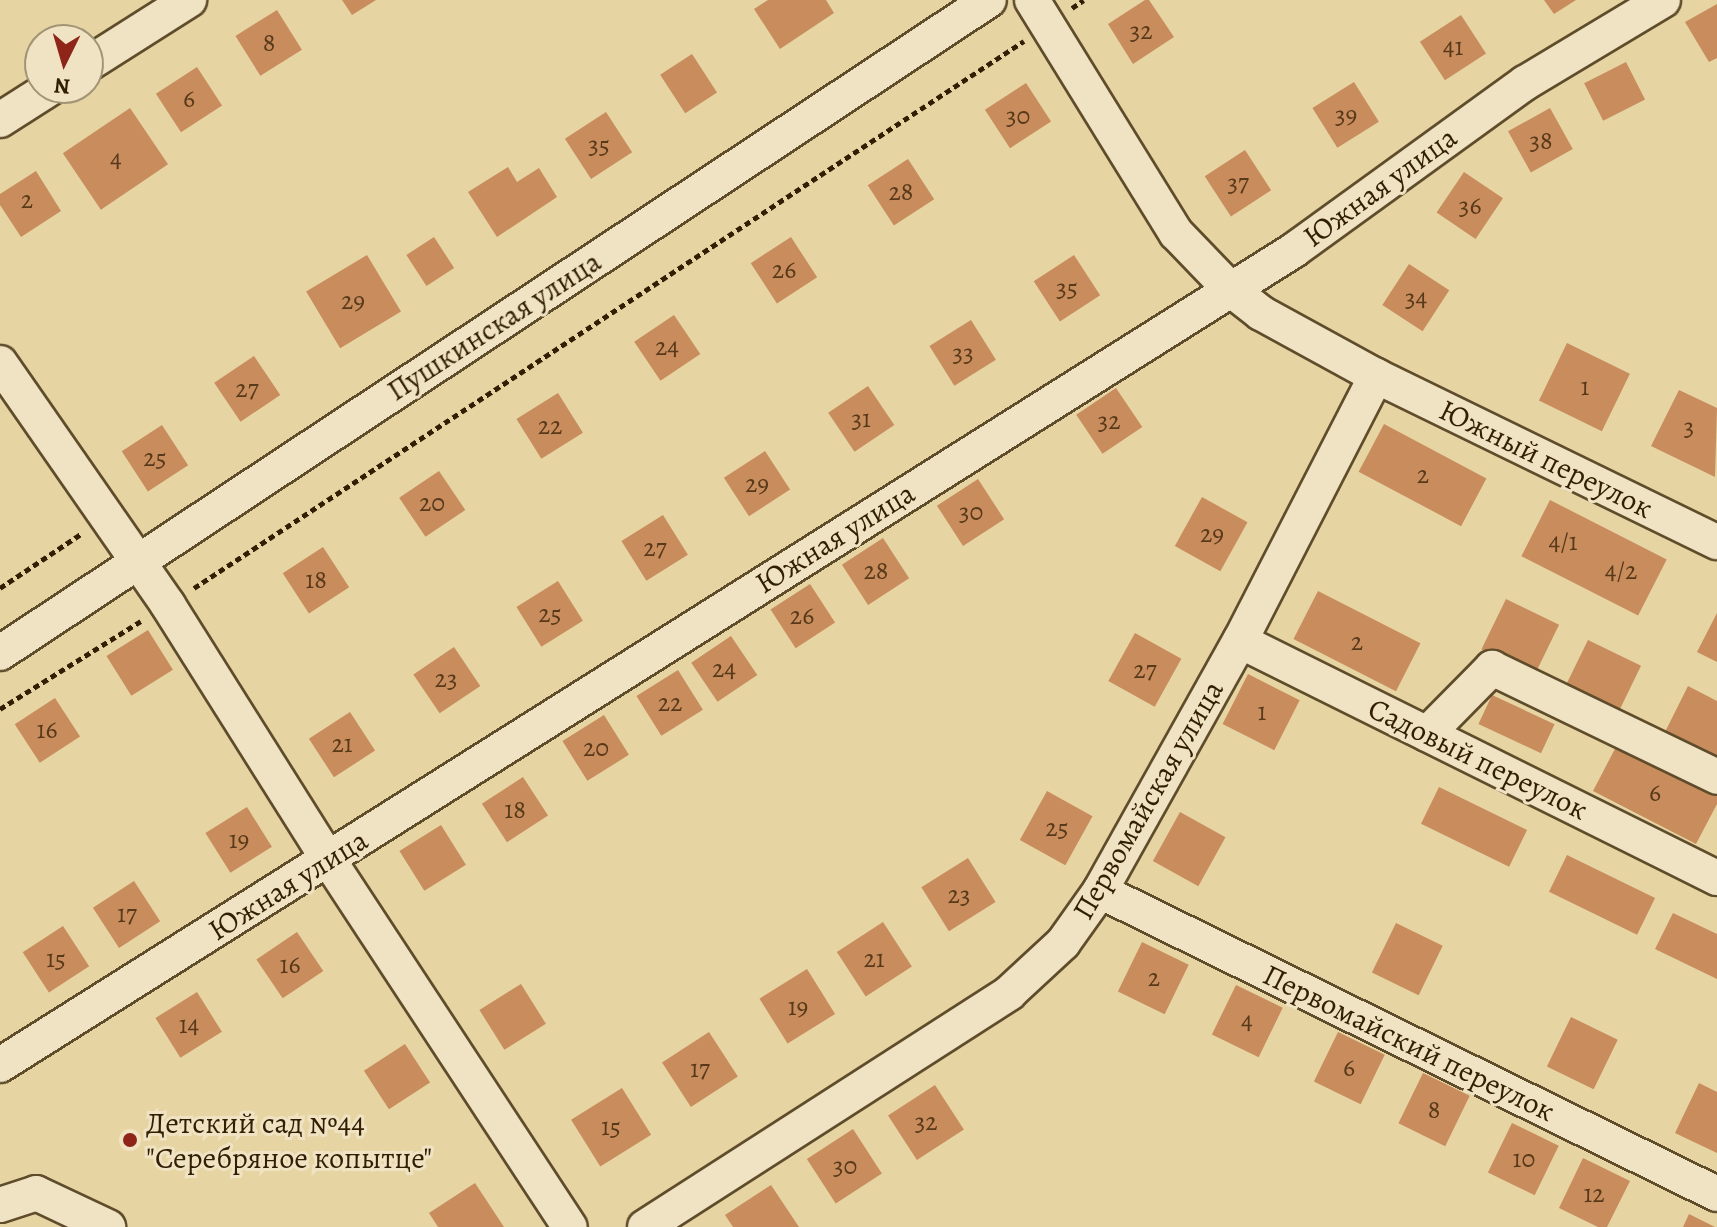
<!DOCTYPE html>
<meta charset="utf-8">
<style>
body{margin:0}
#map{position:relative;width:1717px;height:1227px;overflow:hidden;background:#e6d4a2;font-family:Alegreya,serif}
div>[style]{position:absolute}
.building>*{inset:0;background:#c98c5d;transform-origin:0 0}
.path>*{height:5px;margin-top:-2.5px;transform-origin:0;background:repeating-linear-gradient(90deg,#321e03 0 6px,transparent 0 10px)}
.roads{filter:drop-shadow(2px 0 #5f4c2b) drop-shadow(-2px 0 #5f4c2b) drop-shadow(0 2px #5f4c2b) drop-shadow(0 -2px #5f4c2b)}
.minor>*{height:34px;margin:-17px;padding:0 17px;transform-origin:17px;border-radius:17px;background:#efe3c3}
.dots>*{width:22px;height:22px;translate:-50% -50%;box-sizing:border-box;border:4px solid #efe3c3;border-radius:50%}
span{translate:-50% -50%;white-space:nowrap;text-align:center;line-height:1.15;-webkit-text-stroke:6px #efe3c3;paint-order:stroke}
.number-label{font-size:26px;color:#583a1a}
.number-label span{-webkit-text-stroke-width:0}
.street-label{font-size:30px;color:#321e03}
.poi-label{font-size:30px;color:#321e03}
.left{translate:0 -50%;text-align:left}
.north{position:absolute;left:24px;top:24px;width:80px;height:80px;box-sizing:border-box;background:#efe3c3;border:2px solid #a39476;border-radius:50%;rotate:185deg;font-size:22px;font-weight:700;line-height:32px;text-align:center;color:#321e03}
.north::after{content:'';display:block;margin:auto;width:28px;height:36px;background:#8f2418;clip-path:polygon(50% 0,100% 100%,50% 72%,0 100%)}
</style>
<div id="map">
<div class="building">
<div style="clip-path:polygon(342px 0,376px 0,352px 15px)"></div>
<div style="clip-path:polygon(768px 0,826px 0,834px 13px,780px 49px,754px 9px)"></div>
<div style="clip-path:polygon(1145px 0,1149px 0,1174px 37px,1133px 64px,1108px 24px)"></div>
<div style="clip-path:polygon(1544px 0,1576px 0,1554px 14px)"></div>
<div style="clip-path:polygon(1717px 4px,1717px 58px,1709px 62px,1685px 22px)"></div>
<div style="left:277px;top:10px;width:47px;height:49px;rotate:58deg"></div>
<div style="left:1461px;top:15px;width:46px;height:49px;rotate:57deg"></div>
<div style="left:692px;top:54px;width:46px;height:38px;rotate:57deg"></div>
<div style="left:1626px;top:62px;width:42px;height:47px;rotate:63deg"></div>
<div style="left:197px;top:67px;width:46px;height:49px;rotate:57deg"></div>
<div style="left:1354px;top:82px;width:47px;height:49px;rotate:58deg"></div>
<div style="left:1026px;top:83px;width:46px;height:49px;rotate:57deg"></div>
<div style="left:130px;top:108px;width:68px;height:81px;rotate:56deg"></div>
<div style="left:1550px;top:108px;width:47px;height:48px;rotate:61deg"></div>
<div style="left:606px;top:112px;width:48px;height:49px;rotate:57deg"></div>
<div style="left:1245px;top:150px;width:48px;height:48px;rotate:57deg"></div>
<div style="left:908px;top:159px;width:48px;height:48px;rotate:57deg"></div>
<div style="clip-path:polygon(508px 167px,517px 182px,539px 168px,557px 197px,497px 237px,468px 192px)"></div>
<div style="clip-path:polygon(36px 171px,61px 211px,21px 237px,0 205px,0 194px)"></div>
<div style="left:1464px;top:172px;width:47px;height:49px;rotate:34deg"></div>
<div style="left:434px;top:237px;width:37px;height:33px;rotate:57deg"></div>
<div style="left:791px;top:237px;width:48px;height:48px;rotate:57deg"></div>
<div style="left:367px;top:255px;width:66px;height:71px;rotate:59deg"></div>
<div style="left:1074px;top:255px;width:48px;height:48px;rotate:57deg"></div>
<div style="left:1409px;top:264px;width:48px;height:49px;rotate:33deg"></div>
<div style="left:674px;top:315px;width:47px;height:48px;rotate:56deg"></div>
<div style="left:971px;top:320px;width:47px;height:49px;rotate:58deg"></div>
<div style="left:1567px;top:343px;width:70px;height:64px;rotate:26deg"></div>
<div style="left:254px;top:356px;width:47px;height:48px;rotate:56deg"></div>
<div style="left:868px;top:386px;width:47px;height:48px;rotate:56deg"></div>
<div style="left:1116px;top:388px;width:47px;height:48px;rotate:56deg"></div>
<div style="clip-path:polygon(1679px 390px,1717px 408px,1715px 477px,1651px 446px)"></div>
<div style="left:558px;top:393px;width:47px;height:49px;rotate:58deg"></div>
<div style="left:1384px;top:424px;width:116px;height:54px;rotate:28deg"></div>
<div style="left:162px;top:425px;width:48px;height:48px;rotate:57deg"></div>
<div style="left:765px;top:451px;width:46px;height:49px;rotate:57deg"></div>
<div style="left:439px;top:471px;width:47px;height:48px;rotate:56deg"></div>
<div style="left:978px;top:479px;width:48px;height:49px;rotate:57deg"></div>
<div style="left:1202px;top:497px;width:52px;height:56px;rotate:29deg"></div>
<div style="left:1550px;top:500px;width:131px;height:63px;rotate:27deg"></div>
<div style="left:663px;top:515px;width:47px;height:49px;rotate:58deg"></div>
<div style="left:883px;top:538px;width:48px;height:49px;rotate:57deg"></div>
<div style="left:323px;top:547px;width:48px;height:48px;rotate:57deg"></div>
<div style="left:558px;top:581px;width:47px;height:49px;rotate:58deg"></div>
<div style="left:810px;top:584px;width:46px;height:47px;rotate:57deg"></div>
<div style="left:1318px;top:591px;width:115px;height:54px;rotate:27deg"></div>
<div style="left:1506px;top:599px;width:59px;height:56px;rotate:26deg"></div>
<div style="clip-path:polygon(1717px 613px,1717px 662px,1697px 652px)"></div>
<div style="left:148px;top:630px;width:47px;height:49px;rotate:58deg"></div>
<div style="left:1135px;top:633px;width:53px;height:55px;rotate:29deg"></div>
<div style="left:731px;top:636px;width:47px;height:48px;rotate:56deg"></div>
<div style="left:1588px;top:640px;width:59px;height:56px;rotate:26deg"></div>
<div style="left:454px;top:647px;width:47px;height:49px;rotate:56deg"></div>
<div style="left:678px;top:670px;width:47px;height:49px;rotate:58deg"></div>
<div style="left:1248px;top:674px;width:58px;height:56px;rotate:27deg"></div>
<div style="clip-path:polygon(1688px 686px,1717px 701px,1717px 760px,1663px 736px)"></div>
<div style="left:1492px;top:695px;width:69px;height:32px;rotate:25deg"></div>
<div style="left:55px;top:698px;width:46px;height:48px;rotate:57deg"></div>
<div style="left:350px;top:712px;width:46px;height:49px;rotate:57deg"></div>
<div style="left:604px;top:715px;width:47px;height:49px;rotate:58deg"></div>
<div style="clip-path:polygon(1618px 743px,1717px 794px,1717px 804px,1696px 844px,1593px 791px)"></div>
<div style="left:523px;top:777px;width:46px;height:49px;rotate:57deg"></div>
<div style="left:1439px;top:787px;width:98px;height:41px;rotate:26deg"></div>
<div style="left:1047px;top:791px;width:52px;height:56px;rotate:29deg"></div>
<div style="left:247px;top:807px;width:47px;height:49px;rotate:58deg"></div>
<div style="left:1180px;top:812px;width:52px;height:56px;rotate:29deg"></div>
<div style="left:441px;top:825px;width:47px;height:49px;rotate:58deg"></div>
<div style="left:1567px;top:855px;width:98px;height:41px;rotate:26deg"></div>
<div style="left:968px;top:858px;width:52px;height:55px;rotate:58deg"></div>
<div style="left:134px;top:881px;width:48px;height:49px;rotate:57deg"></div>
<div style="clip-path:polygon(1673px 913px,1717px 934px,1717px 979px,1655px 949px)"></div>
<div style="left:883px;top:922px;width:53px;height:55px;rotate:57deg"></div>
<div style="left:1396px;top:923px;width:52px;height:55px;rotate:26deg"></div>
<div style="left:63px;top:926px;width:48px;height:48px;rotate:57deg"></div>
<div style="left:297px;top:932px;width:47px;height:49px;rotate:56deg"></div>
<div style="left:1142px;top:942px;width:52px;height:55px;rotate:26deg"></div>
<div style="left:807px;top:969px;width:53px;height:56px;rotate:58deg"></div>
<div style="left:521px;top:984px;width:47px;height:49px;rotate:58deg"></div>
<div style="left:1236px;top:985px;width:52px;height:55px;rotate:26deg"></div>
<div style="left:197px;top:992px;width:47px;height:49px;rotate:58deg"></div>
<div style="left:1571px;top:1017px;width:52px;height:55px;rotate:26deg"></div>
<div style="left:709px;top:1032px;width:53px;height:56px;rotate:57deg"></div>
<div style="left:1338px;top:1032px;width:52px;height:55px;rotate:26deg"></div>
<div style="left:405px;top:1044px;width:46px;height:49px;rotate:57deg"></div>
<div style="left:1423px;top:1073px;width:52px;height:56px;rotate:26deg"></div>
<div style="clip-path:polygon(1699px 1083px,1717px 1092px,1717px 1153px,1675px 1133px)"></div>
<div style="left:935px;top:1085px;width:53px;height:56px;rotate:57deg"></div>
<div style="left:622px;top:1088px;width:55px;height:60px;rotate:58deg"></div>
<div style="left:1512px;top:1123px;width:52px;height:55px;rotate:26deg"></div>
<div style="left:853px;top:1129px;width:53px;height:55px;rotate:57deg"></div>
<div style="clip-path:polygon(1583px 1158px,1630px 1181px,1607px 1227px,1598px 1227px,1559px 1208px)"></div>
<div style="clip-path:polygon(475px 1183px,504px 1227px,438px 1227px,429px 1213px)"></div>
<div style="clip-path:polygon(771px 1185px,799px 1227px,733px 1227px,725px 1215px)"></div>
<div style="clip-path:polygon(1689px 1214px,1715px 1227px,1683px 1227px)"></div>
</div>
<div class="path">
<div style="left:1072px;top:8px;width:14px;rotate:-34deg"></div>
<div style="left:0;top:588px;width:97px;rotate:-33.7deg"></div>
<div style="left:194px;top:588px;width:994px;rotate:-33.39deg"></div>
<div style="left:0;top:709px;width:166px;rotate:-32deg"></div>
</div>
<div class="roads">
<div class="minor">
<div style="left:1032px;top:0;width:274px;rotate:58.3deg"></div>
<div style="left:1176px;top:233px;width:76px;rotate:46.1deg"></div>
<div style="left:1229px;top:288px;width:41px;rotate:38deg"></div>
<div style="left:1261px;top:313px;width:131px;rotate:28.7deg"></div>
<div style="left:1376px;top:376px;width:379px;rotate:26deg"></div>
<div style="left:88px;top:64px;width:120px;rotate:-32.4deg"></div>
<div style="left:0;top:120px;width:59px;rotate:-32.6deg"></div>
<div style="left:0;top:363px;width:295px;rotate:55.2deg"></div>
<div style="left:168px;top:605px;width:300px;rotate:57.8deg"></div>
<div style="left:328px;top:859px;width:440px;rotate:56.7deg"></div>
<div style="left:1240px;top:641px;width:533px;rotate:26.42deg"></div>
<div style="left:0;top:653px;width:1185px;rotate:-33.44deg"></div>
<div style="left:1427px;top:734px;width:93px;rotate:-45.4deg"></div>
<div style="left:1492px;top:668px;width:250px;rotate:25.8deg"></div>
<div style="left:1100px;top:891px;width:687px;rotate:26.16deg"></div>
<div style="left:0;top:1065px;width:1529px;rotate:-32.2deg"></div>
<div style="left:1294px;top:250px;width:285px;rotate:-35.9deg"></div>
<div style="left:1525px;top:83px;width:161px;rotate:-31deg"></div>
<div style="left:0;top:1205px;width:38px;rotate:-18deg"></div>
<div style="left:36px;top:1193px;width:80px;rotate:25.3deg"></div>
<div style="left:645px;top:1227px;width:433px;rotate:-32.7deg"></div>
<div style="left:1009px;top:993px;width:74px;rotate:-42.8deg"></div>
<div style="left:1063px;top:943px;width:64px;rotate:-54.6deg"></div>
<div style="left:1100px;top:891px;width:287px;rotate:-60.8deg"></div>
<div style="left:1240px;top:641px;width:298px;rotate:-62.8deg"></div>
</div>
</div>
<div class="dots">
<div style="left:130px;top:1140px;background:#8f2418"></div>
</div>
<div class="number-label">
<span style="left:1141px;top:31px">32</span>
<span style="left:269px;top:43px">8</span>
<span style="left:1453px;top:47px">41</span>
<span style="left:189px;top:99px">6</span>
<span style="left:1346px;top:115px">39</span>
<span style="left:1018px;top:116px">30</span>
<span style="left:1541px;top:141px">38</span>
<span style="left:599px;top:145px">35</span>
<span style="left:116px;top:159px">4</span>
<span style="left:1238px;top:183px">37</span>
<span style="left:901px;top:192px">28</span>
<span style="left:27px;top:200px">2</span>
<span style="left:1470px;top:206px">36</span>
<span style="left:784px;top:270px">26</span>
<span style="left:1067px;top:288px">35</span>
<span style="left:1416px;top:298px">34</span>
<span style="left:353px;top:301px">29</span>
<span style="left:667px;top:347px">24</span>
<span style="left:963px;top:353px">33</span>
<span style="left:1585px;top:387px">1</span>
<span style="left:247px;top:389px">27</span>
<span style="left:861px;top:419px">31</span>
<span style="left:1109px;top:421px">32</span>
<span style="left:550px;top:426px">22</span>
<span style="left:1689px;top:427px">3</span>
<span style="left:155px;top:458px">25</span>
<span style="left:1423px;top:475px">2</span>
<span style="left:757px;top:484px">29</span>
<span style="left:432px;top:503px">20</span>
<span style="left:971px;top:512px">30</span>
<span style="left:1212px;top:534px">29</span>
<span style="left:1563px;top:542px">4/1</span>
<span style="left:655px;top:548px">27</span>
<span style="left:876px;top:571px">28</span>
<span style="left:1621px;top:571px">4/2</span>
<span style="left:316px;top:580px">18</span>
<span style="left:550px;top:614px">25</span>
<span style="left:802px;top:616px">26</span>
<span style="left:1357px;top:642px">2</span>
<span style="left:724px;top:669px">24</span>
<span style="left:1145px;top:670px">27</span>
<span style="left:446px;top:679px">23</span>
<span style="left:670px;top:703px">22</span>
<span style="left:1262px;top:712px">1</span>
<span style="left:47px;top:730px">16</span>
<span style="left:342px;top:744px">21</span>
<span style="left:596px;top:748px">20</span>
<span style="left:1655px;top:793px">6</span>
<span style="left:515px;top:810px">18</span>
<span style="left:1057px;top:828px">25</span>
<span style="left:239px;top:840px">19</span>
<span style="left:959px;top:895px">23</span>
<span style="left:127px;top:914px">17</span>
<span style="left:56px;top:959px">15</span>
<span style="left:874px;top:959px">21</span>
<span style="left:290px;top:965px">16</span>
<span style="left:1154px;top:978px">2</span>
<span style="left:798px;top:1007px">19</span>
<span style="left:1247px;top:1021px">4</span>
<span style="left:189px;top:1025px">14</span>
<span style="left:1349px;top:1068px">6</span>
<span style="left:700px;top:1069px">17</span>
<span style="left:1434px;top:1110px">8</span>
<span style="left:926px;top:1122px">32</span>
<span style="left:611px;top:1127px">15</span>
<span style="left:1524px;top:1159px">10</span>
<span style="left:845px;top:1166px">30</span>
<span style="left:1594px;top:1194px">12</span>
</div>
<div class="street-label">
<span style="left:1380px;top:187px;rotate:-36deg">Южная улица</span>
<span style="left:494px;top:326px;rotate:-33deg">Пушкинская улица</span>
<span style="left:1546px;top:459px;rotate:26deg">Южный переулок</span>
<span style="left:835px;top:538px;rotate:-32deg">Южная улица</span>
<span style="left:1478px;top:759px;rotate:26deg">Садовый переулок</span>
<span style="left:1148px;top:800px;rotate:-60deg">Первомайская улица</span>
<span style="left:288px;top:885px;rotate:-32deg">Южная улица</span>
<span style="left:1409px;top:1043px;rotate:26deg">Первомайский переулок</span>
</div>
<div class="poi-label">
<span class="left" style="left:146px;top:1140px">Детский сад №44<br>"Серебряное копытце"</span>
</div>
<div class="north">N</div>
</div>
